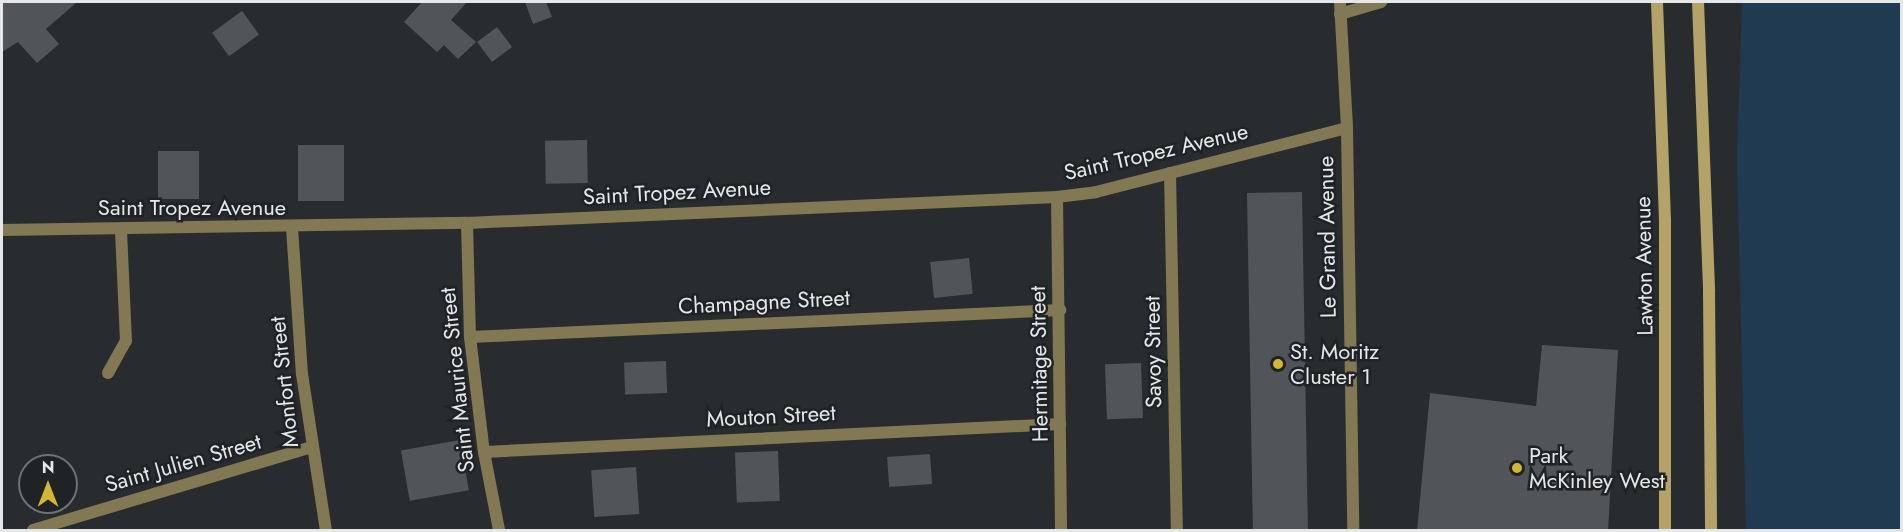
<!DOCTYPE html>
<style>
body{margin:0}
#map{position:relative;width:1903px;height:532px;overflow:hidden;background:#292c2f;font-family:Jost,sans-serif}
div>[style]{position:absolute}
.green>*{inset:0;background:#203a51}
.building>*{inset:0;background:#515558;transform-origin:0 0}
.street>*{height:12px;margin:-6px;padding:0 6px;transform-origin:6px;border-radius:6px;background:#827854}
.secondary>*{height:12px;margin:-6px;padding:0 6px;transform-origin:6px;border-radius:6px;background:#b3a368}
.dots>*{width:16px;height:16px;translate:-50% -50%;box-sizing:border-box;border:3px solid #202325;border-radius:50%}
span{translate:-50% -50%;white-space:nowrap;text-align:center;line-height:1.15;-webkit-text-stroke:5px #202325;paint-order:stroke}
.street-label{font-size:22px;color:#e5e7e8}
.poi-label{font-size:22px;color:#e5e7e8}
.left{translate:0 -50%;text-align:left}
.frame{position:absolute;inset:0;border:3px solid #e5e7e8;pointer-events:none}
.north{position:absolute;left:18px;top:454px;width:60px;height:60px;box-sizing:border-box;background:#202325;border:2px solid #6f7173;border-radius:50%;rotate:0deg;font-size:16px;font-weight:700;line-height:24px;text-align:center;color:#e5e7e8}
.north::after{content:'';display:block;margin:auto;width:21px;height:27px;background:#d5b535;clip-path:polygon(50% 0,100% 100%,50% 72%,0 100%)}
</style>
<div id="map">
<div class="green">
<div style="clip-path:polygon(1742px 2px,1901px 2px,1901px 530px,1746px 530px,1737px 160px)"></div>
</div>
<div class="building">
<div style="clip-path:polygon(2px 2px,77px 2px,46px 29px,59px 44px,37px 63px,18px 42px,2px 52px)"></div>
<div style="clip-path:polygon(422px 2px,467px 2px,451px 20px,476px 42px,458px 59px,444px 45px,437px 52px,404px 22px)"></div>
<div style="clip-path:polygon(525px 2px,546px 2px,552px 17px,533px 24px)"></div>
<div style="left:242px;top:11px;width:29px;height:37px;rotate:54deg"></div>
<div style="left:497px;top:27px;width:25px;height:25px;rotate:53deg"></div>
<div style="left:587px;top:140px;width:43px;height:42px;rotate:89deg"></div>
<div style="left:298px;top:145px;width:46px;height:56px"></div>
<div style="left:199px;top:151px;width:48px;height:41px;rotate:90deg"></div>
<div style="left:1302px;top:192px;width:339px;height:55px;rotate:89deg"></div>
<div style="left:969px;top:258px;width:36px;height:39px;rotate:84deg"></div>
<div style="clip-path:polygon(1542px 345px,1618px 350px,1608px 531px,1417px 531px,1430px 393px,1536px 406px)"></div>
<div style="left:666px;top:361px;width:32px;height:42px;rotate:88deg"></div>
<div style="left:1141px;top:363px;width:55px;height:36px;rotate:88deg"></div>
<div style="left:460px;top:440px;width:51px;height:60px;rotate:80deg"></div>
<div style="left:778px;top:451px;width:50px;height:43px;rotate:88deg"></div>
<div style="left:930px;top:454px;width:30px;height:43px;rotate:86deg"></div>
<div style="left:636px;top:467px;width:47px;height:45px;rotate:86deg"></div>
</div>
<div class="street">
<div style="left:1340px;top:2px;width:126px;rotate:86.8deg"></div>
<div style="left:1347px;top:128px;width:402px;rotate:89.1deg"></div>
<div style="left:1340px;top:14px;width:43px;rotate:-16.3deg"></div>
<div style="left:1170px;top:173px;width:357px;rotate:88.9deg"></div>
<div style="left:1057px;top:197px;width:333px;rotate:89.3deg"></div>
<div style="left:467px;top:223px;width:114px;rotate:88.5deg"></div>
<div style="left:470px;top:337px;width:116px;rotate:83.1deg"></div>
<div style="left:484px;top:452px;width:79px;rotate:79.1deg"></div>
<div style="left:292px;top:228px;width:146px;rotate:86.1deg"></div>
<div style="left:302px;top:374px;width:158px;rotate:81.3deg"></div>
<div style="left:2px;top:230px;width:465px;rotate:-0.9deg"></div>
<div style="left:467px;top:223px;width:591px;rotate:-2.52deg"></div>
<div style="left:1057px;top:197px;width:39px;rotate:-7deg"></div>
<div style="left:1096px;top:192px;width:259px;rotate:-14.3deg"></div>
<div style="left:470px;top:337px;width:591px;rotate:-2.62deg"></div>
<div style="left:108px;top:373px;width:37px;rotate:-61deg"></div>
<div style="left:126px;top:341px;width:111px;rotate:-92.6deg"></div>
<div style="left:484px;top:452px;width:577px;rotate:-2.78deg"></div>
<div style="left:33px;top:530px;width:290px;rotate:-16.6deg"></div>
</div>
<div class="secondary">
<div style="left:1657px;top:2px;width:219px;rotate:87.9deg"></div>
<div style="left:1665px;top:221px;width:309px;rotate:90deg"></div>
<div style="left:1698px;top:2px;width:290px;rotate:87.8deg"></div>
<div style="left:1709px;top:292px;width:238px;rotate:89.5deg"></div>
</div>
<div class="dots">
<div style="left:1278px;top:364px;background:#d5b535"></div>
<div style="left:1517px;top:468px;background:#d5b535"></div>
</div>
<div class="street-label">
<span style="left:1156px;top:152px;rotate:-13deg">Saint Tropez Avenue</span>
<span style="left:677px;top:192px;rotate:-3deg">Saint Tropez Avenue</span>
<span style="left:192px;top:208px">Saint Tropez Avenue</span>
<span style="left:1327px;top:237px;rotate:-91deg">Le Grand Avenue</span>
<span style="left:1644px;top:266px;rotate:-91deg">Lawton Avenue</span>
<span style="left:764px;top:302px;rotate:-3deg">Champagne Street</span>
<span style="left:1153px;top:352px;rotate:-91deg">Savoy Street</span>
<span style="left:1039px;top:364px;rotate:-91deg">Hermitage Street</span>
<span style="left:457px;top:380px;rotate:-96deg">Saint Maurice Street</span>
<span style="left:284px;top:382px;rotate:-96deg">Monfort Street</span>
<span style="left:771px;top:416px;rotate:-3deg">Mouton Street</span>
<span style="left:183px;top:463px;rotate:-16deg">Saint Julien Street</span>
</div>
<div class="poi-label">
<span class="left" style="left:1290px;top:364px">St. Moritz<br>Cluster 1</span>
<span class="left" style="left:1529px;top:468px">Park<br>McKinley West</span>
</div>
<div class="frame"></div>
<div class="north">N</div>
</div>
